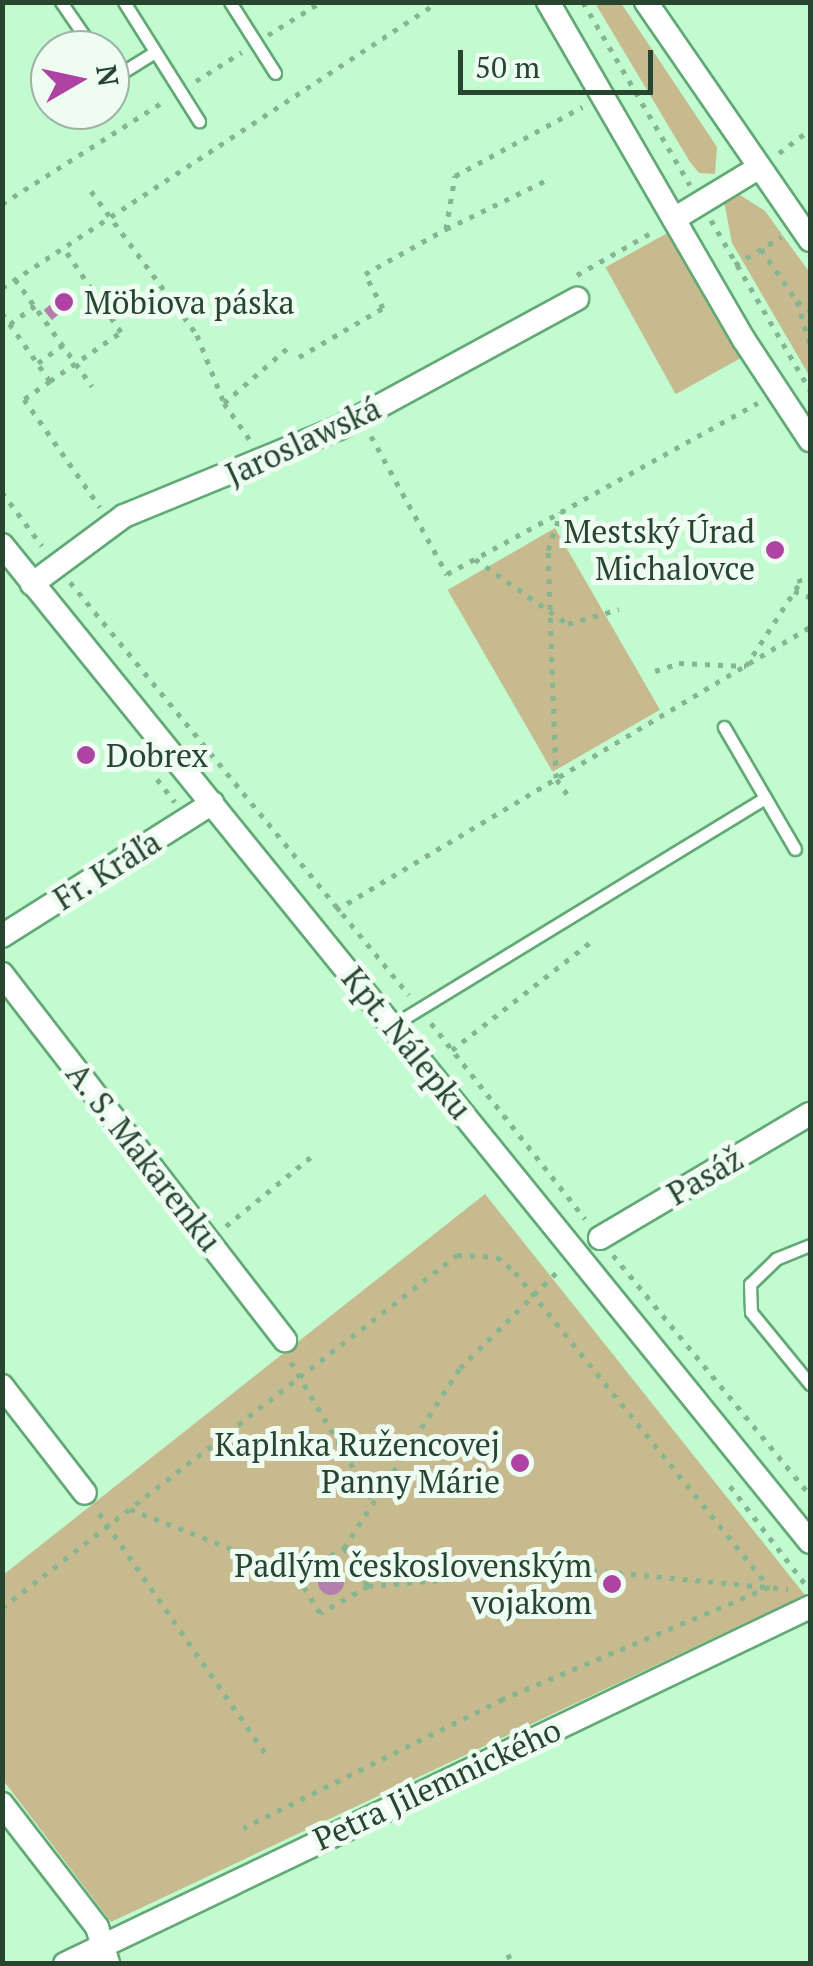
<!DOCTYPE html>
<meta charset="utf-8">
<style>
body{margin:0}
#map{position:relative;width:813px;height:1966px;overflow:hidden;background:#c2fbcf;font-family:"PT Serif",serif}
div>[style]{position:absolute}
.green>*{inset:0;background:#c8ba8f;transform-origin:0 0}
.water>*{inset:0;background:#b37fac;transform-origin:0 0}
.round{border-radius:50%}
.path>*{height:5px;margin-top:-2.5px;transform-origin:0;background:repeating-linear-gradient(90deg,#86b591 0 5px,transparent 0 13px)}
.roads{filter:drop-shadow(2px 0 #62a976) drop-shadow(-2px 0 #62a976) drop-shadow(0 2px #62a976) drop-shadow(0 -2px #62a976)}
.lane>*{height:11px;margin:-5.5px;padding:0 5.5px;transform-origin:5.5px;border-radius:5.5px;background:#fff}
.street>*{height:22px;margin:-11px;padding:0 11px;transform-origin:11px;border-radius:11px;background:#fff}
.dots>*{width:28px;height:28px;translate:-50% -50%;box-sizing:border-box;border:5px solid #eefcf1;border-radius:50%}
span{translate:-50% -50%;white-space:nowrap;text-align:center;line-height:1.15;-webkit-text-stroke:10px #eefcf1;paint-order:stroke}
.poi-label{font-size:32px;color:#27452f}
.left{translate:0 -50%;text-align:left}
.right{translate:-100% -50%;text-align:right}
.street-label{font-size:32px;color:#27452f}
.frame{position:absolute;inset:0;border:5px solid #27452f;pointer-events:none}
.north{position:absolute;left:30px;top:30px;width:100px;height:100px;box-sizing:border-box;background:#eefcf1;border:2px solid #9eb3a3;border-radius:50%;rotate:81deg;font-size:28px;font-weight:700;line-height:40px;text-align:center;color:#27452f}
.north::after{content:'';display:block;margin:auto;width:35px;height:45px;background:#ae43a4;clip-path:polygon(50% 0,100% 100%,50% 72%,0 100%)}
.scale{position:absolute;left:458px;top:50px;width:195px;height:45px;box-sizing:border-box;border:5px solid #27452f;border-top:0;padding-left:12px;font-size:30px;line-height:35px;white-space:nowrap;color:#27452f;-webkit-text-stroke:8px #eefcf1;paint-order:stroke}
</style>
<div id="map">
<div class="green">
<div style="clip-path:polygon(595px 3px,621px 3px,717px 147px,715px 174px,699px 173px,690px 162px)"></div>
<div style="clip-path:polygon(737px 193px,765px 211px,810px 273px,810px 377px,732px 243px,724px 201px)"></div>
<div style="left:671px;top:231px;width:145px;height:75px;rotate:61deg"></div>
<div style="left:555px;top:528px;width:210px;height:124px;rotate:60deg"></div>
<div style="clip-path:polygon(485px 1194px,805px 1595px,111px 1922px,3px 1780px,3px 1575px)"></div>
</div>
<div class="water">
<div style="left:67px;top:291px;width:13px;height:30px;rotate:51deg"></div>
<div class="round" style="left:318px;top:1569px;width:26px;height:26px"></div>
</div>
<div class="path">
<div style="left:583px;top:2px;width:212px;rotate:59.7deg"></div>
<div style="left:268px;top:35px;width:62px;rotate:-31.9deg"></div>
<div style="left:196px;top:81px;width:54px;rotate:-32.2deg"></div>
<div style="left:779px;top:153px;width:39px;rotate:-37deg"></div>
<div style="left:91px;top:191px;width:179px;rotate:53.6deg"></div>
<div style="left:197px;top:335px;width:73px;rotate:68.3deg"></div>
<div style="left:224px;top:403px;width:45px;rotate:54.9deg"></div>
<div style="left:2px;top:204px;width:194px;rotate:-32.4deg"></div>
<div style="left:711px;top:220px;width:197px;rotate:59.8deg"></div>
<div style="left:446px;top:229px;width:112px;rotate:-25.9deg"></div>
<div style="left:761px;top:249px;width:63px;rotate:55.3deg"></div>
<div style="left:797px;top:301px;width:46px;rotate:73.5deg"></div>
<div style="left:735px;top:265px;width:54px;rotate:-31.3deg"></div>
<div style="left:577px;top:275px;width:89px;rotate:-29.7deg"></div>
<div style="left:15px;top:279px;width:132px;rotate:54.3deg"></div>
<div style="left:2px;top:288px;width:521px;rotate:-33.26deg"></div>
<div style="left:797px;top:301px;width:16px;rotate:35deg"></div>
<div style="left:2px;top:313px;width:83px;rotate:54.8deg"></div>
<div style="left:50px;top:381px;width:32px;rotate:145deg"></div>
<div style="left:24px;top:399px;width:132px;rotate:54.9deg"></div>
<div style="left:10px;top:324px;width:31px;rotate:-36deg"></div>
<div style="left:299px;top:357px;width:97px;rotate:-30.3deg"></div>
<div style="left:383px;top:308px;width:38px;rotate:-118deg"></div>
<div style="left:365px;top:274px;width:93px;rotate:-29.1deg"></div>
<div style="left:446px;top:229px;width:54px;rotate:-80.4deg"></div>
<div style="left:455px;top:176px;width:145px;rotate:-28.5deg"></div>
<div style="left:38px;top:363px;width:31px;rotate:-36deg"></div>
<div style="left:50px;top:381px;width:86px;rotate:-34.6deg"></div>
<div style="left:121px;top:332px;width:103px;rotate:-124.3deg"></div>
<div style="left:224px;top:403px;width:90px;rotate:-40.9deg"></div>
<div style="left:371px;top:436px;width:158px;rotate:61.2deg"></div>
<div style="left:447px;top:574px;width:130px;rotate:-28.5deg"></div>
<div style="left:2px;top:492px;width:67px;rotate:53.5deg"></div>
<div style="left:475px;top:559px;width:113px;rotate:35deg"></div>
<div style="left:568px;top:624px;width:53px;rotate:-16.4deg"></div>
<div style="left:70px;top:582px;width:534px;rotate:50.62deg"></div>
<div style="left:794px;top:591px;width:17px;rotate:21deg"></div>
<div style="left:655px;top:671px;width:25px;rotate:-18deg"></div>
<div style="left:679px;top:663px;width:67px;rotate:2.6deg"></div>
<div style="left:746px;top:666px;width:99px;rotate:-57deg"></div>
<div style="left:800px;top:583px;width:10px;rotate:-96deg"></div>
<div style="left:157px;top:779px;width:29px;rotate:52deg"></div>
<div style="left:567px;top:794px;width:19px;rotate:-125deg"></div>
<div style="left:556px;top:778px;width:228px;rotate:-92deg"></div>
<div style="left:548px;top:550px;width:40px;rotate:-71.1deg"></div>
<div style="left:561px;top:512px;width:225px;rotate:-29deg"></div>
<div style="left:336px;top:910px;width:552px;rotate:-30.84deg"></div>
<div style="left:431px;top:1023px;width:249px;rotate:51.8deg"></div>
<div style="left:452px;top:1050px;width:177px;rotate:-37.9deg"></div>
<div style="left:226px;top:1226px;width:109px;rotate:-39.1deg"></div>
<div style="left:613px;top:1255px;width:310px;rotate:50.6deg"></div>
<div style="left:291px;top:1362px;width:158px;rotate:59.5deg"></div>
<div style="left:730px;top:1486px;width:125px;rotate:52.5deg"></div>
<div style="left:130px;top:1509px;width:178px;rotate:21.4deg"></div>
<div style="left:99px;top:1513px;width:297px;rotate:55.3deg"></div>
<div style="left:344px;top:1548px;width:45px;rotate:57.7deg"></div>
<div style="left:368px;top:1586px;width:55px;rotate:150.6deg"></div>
<div style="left:320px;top:1613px;width:46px;rotate:-121.6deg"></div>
<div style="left:296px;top:1574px;width:55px;rotate:-28.4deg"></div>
<div style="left:344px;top:1548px;width:214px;rotate:-57.2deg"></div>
<div style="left:460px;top:1368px;width:141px;rotate:-44.7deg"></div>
<div style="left:368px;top:1586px;width:212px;rotate:-4.6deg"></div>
<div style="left:579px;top:1569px;width:210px;rotate:5.5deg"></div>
<div style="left:2px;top:1608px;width:576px;rotate:-37.81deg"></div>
<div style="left:457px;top:1255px;width:40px;rotate:2.9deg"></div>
<div style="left:497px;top:1257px;width:23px;rotate:40deg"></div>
<div style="left:515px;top:1272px;width:405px;rotate:51.1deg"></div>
<div style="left:769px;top:1587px;width:289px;rotate:157.2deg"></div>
<div style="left:503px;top:1699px;width:290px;rotate:153.6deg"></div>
<div style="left:508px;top:1954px;width:11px;rotate:68deg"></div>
</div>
<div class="roads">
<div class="lane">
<div style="left:61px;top:2px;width:58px;rotate:55.5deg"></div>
<div style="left:124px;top:2px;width:141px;rotate:57.8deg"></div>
<div style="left:230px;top:2px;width:84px;rotate:57.6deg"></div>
<div style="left:110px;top:73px;width:6px;rotate:59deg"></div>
<div style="left:113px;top:78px;width:49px;rotate:-31.8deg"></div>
<div style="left:724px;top:727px;width:141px;rotate:59.8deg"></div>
<div style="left:393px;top:1025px;width:436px;rotate:-31.4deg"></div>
<div style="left:810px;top:1245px;width:37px;rotate:158deg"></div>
<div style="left:776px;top:1259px;width:36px;rotate:136deg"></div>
<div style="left:750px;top:1284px;width:28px;rotate:88deg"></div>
<div style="left:751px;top:1312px;width:93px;rotate:50.7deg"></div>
</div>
<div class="street">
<div style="left:548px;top:2px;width:391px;rotate:59.9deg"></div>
<div style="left:744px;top:340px;width:120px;rotate:56.6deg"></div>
<div style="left:646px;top:2px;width:289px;rotate:55.4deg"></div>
<div style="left:674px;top:219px;width:100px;rotate:-31.2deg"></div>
<div style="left:2px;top:545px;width:1283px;rotate:50.98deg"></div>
<div style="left:32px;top:584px;width:114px;rotate:-36.5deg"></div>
<div style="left:124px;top:516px;width:232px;rotate:-22.3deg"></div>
<div style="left:339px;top:428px;width:271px;rotate:-28.5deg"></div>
<div style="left:2px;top:936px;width:249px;rotate:-32.3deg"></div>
<div style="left:2px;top:974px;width:463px;rotate:52.3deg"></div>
<div style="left:600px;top:1238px;width:244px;rotate:-30.6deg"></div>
<div style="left:2px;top:1386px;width:135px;rotate:52.2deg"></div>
<div style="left:2px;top:1804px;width:155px;rotate:52.3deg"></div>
<div style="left:97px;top:1927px;width:39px;rotate:73deg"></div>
<div style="left:65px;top:1964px;width:826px;rotate:-25.6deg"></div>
</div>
</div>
<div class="dots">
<div style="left:64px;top:302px;background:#ae43a4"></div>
<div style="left:775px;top:550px;background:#ae43a4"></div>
<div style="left:86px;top:755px;background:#ae43a4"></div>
<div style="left:520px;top:1463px;background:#ae43a4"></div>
<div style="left:612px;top:1584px;background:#ae43a4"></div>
</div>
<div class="poi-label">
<span class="left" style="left:84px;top:302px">Möbiova páska</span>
<span class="right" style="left:755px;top:550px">Mestský Úrad<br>Michalovce</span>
<span class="left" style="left:106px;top:755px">Dobrex</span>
<span class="right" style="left:500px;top:1463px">Kaplnka Ružencovej<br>Panny Márie</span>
<span class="right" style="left:592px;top:1584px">Padlým československým<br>vojakom</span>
</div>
<div class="street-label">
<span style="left:303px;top:441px;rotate:-25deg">Jaroslawská</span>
<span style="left:107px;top:870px;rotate:-32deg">Fr. Kráľa</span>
<span style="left:407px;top:1043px;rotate:51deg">Kpt. Nálepku</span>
<span style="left:144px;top:1157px;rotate:52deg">A. S. Makarenku</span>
<span style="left:705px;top:1176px;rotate:-30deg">Pasáž</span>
<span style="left:437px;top:1784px;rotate:-25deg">Petra Jilemnického</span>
</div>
<div class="frame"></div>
<div class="north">N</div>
<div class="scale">50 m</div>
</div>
